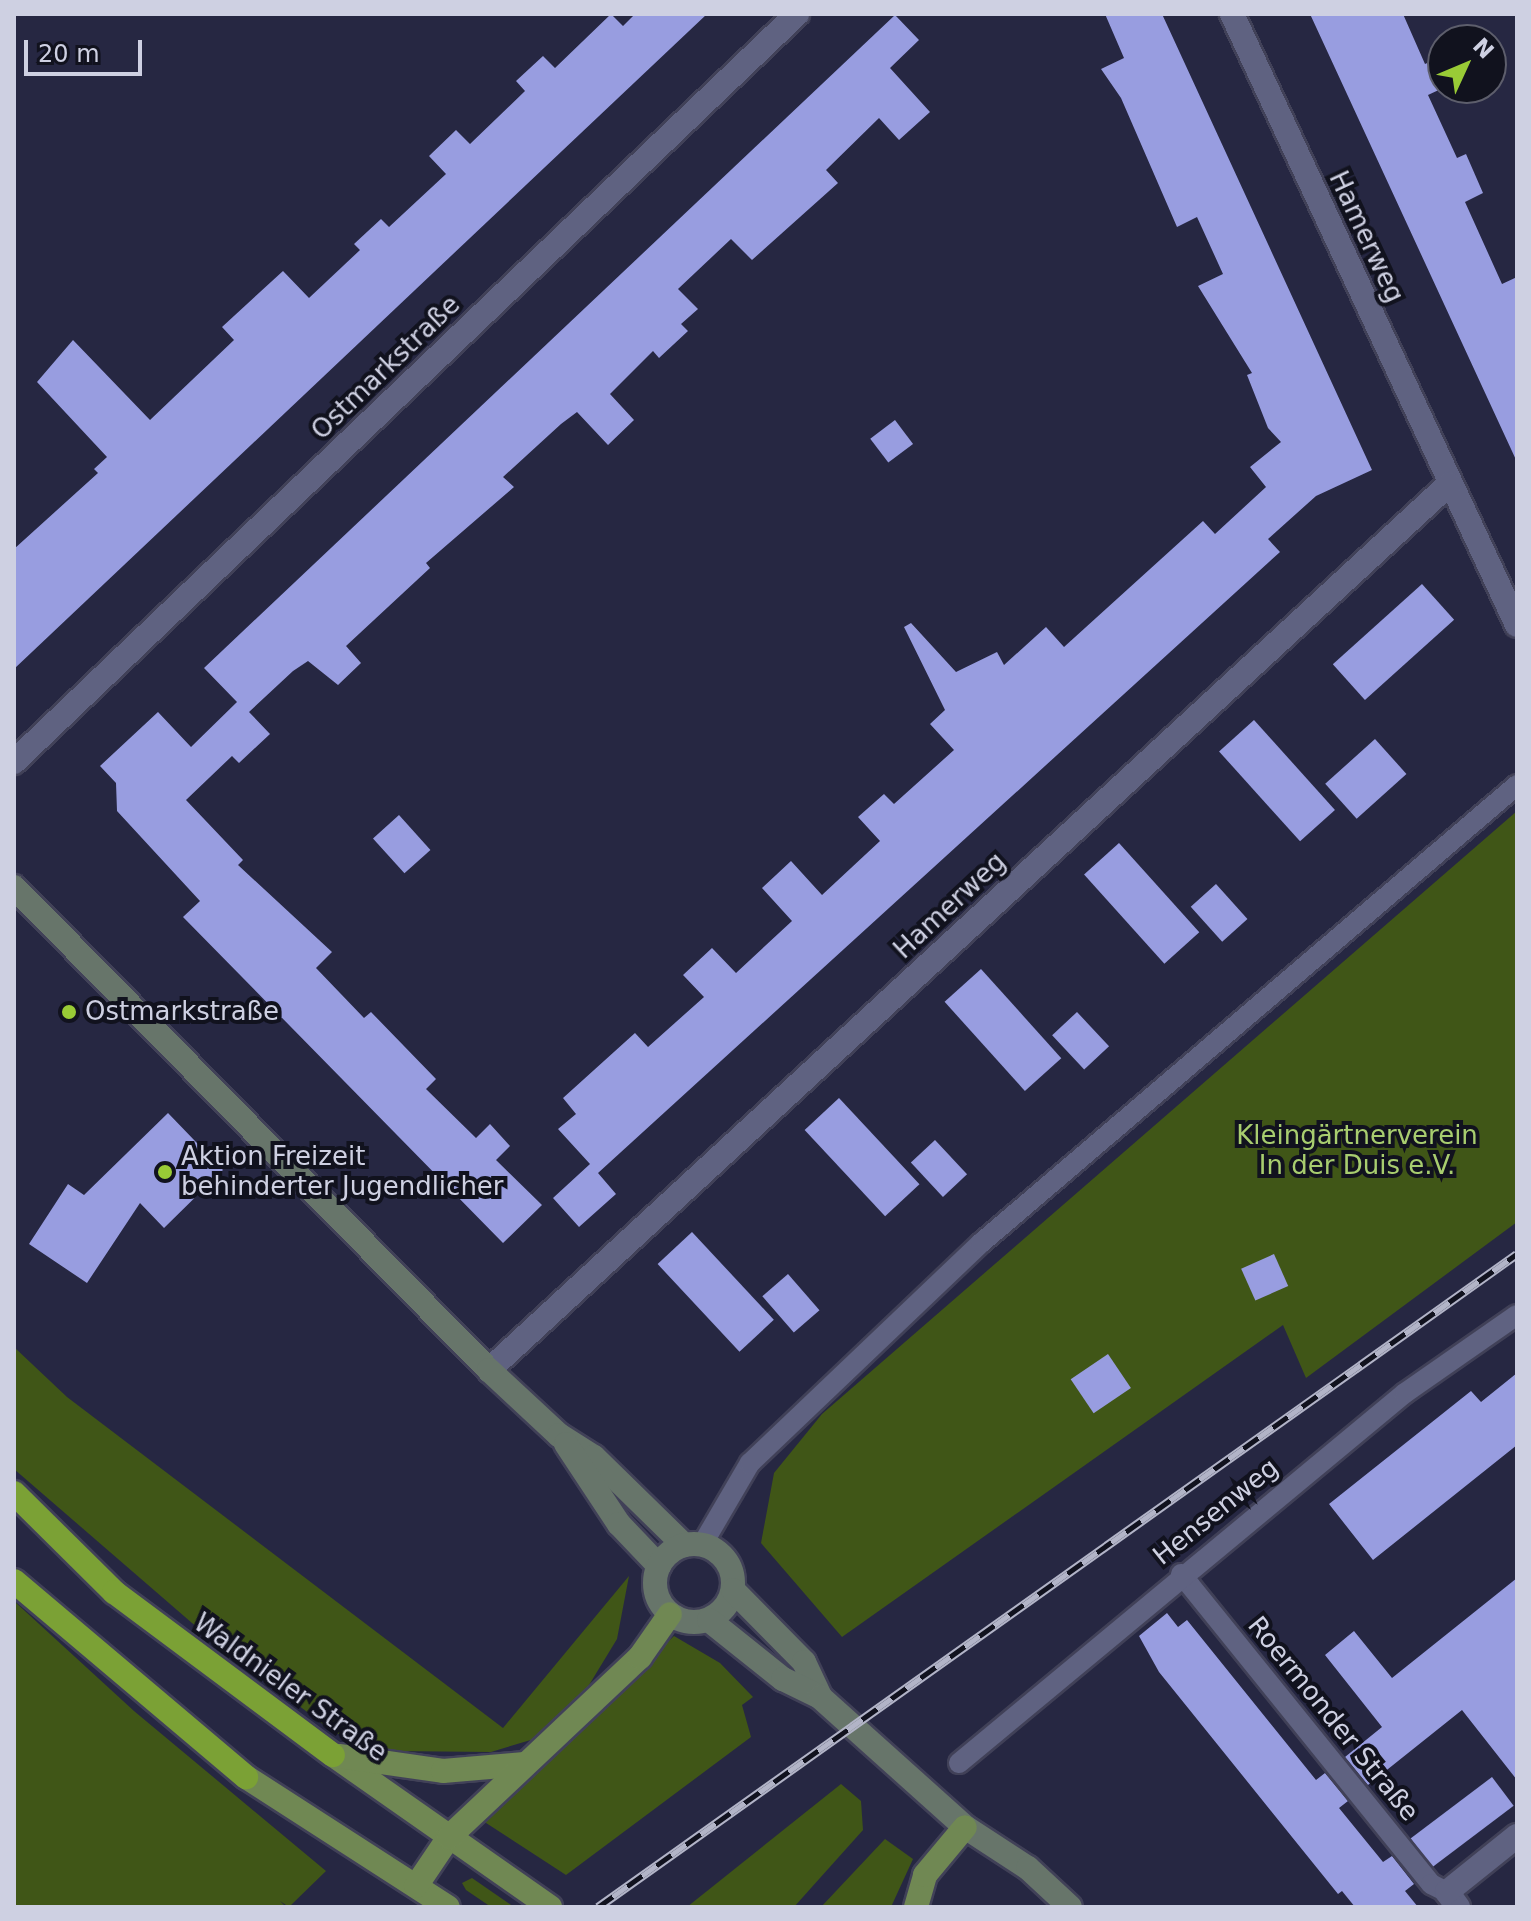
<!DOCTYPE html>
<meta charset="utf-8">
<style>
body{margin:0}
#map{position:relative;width:1531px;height:1921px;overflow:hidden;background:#262742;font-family:"DejaVu Sans",sans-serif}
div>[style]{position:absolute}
.green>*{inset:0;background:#405617}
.building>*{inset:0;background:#989de0;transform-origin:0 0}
.roads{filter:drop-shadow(2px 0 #414158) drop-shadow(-2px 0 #414158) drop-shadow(0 2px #414158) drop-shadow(0 -2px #414158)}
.lane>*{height:20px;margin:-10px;padding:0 10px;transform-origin:10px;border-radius:10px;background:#5f6281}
.street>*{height:24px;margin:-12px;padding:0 12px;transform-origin:12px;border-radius:12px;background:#5f6281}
.secondary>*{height:24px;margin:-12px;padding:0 12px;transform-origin:12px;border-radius:12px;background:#67756a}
.secondary>.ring{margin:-12px;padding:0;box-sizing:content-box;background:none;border:24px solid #67756a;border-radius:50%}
.primary>*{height:24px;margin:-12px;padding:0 12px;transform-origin:12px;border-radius:12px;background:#708853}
.highway>*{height:24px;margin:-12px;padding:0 12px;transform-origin:12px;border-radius:12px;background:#7ba135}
.rail>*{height:9px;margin-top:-4.5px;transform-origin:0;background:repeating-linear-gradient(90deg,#11121e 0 18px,#b2b4c7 0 36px);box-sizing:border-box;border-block:2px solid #b2b4c7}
.dots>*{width:22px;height:22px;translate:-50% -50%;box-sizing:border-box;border:4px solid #11121e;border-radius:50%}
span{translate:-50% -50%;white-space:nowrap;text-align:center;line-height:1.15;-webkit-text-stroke:8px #11121e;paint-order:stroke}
.street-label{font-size:26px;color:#ced0e2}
.poi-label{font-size:26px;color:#ced0e2}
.left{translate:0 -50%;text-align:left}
.park-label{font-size:26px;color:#a8cd6f}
.frame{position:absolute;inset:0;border:16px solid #ced0e2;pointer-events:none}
.north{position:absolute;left:1427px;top:24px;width:80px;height:80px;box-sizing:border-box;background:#11121e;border:2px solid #5d5e6c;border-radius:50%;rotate:46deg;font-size:22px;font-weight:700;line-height:32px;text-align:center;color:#ced0e2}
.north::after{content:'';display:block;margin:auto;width:28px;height:36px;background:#99cb36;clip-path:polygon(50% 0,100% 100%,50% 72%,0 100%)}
.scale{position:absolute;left:24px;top:40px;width:118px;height:36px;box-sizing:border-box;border:4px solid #ced0e2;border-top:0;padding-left:10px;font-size:24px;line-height:28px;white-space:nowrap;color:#ced0e2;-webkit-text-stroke:6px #11121e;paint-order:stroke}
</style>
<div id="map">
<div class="green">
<div style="clip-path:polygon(1517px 811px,1517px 1222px,1306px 1378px,1283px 1325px,842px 1637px,761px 1543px,774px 1473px,822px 1414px)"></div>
<div style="clip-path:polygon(14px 1347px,67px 1397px,503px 1728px,629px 1576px,617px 1639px,586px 1690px,534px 1739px,491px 1752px,392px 1751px,333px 1732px,192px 1623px,14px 1469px)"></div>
<div style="clip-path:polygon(14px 1601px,134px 1711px,326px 1871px,289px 1907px,280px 1901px,286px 1907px,14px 1907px)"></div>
<div style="clip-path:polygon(674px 1636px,720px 1663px,753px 1697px,742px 1705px,751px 1737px,566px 1875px,483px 1821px)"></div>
<div style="clip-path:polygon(841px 1784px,861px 1801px,863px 1830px,794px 1907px,687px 1907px)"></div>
<div style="clip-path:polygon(885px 1839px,913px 1859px,891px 1907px,821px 1907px)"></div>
<div style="clip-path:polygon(472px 1878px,514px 1907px,491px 1907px,466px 1890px,462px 1883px)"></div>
</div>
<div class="building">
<div style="clip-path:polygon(611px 14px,623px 26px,635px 14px,707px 14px,14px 669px,14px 549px,98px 473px,94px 469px,107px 457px,37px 382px,73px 340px,150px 420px,234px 340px,222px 327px,283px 271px,309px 298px,360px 250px,354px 244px,381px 219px,389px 227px,446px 174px,429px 156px,456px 130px,470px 144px,525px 91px,516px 81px,543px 56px,555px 68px)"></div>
<div style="clip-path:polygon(1105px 14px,1162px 14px,1372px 470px,1316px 496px,1268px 539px,1280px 552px,598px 1173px,616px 1194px,579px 1227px,553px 1198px,590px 1164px,558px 1129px,576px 1114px,563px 1098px,635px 1033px,648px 1047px,704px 997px,683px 975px,712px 948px,736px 973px,792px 921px,762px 888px,776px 875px,791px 861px,822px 895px,880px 841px,858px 817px,884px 794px,894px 804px,954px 750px,930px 724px,945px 710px,904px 627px,911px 623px,956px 672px,997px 652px,1004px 665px,1046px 627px,1064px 647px,1203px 521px,1215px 534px,1266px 487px,1250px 467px,1281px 442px,1268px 428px,1247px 375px,1252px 373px,1198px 286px,1223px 274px,1197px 217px,1177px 227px,1121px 98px,1101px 69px,1124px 58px)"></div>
<div style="clip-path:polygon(1310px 14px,1403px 14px,1425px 64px,1443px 56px,1443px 88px,1428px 95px,1457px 158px,1466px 154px,1483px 193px,1465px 202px,1502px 284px,1517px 277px,1517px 462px)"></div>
<div style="clip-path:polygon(895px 15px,919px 40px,890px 68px,930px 112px,899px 140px,879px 118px,826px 170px,838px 183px,752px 260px,731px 239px,678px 289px,698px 309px,681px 324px,688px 331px,659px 358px,653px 351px,610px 394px,634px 420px,608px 445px,577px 412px,561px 424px,503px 477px,514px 487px,426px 563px,430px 568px,346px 646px,361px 663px,338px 685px,308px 661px,293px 671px,249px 712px,270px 734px,239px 763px,232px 756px,186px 800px,243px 860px,238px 865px,332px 952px,316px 968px,364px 1018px,371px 1012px,436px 1079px,426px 1089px,476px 1138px,490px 1124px,510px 1146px,496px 1160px,542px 1205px,503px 1243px,183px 917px,200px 901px,117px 811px,116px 783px,100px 766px,158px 712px,191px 747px,237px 702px,204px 668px)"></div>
<div style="left:895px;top:420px;width:30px;height:31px;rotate:53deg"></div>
<div style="left:1422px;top:584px;width:48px;height:120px;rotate:48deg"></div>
<div style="left:1254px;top:720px;width:121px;height:47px;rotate:48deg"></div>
<div style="left:1375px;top:739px;width:47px;height:67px;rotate:48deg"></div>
<div style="left:399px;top:815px;width:47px;height:35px;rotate:48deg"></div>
<div style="left:1119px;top:843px;width:120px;height:47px;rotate:48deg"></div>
<div style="left:1216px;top:884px;width:47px;height:34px;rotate:48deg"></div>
<div style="left:981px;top:969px;width:120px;height:49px;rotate:48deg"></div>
<div style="left:1077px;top:1012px;width:47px;height:34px;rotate:47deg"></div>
<div style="left:839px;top:1098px;width:118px;height:47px;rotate:47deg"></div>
<div style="clip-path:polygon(168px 1113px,223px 1170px,164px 1228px,140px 1203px,87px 1283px,29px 1244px,68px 1184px,84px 1195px)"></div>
<div style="left:935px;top:1140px;width:47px;height:33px;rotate:47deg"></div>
<div style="left:692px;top:1232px;width:120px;height:47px;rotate:47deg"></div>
<div style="left:1274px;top:1254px;width:35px;height:36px;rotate:66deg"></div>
<div style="left:788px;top:1274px;width:48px;height:34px;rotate:49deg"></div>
<div style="left:1108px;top:1354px;width:41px;height:45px;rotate:56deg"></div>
<div style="clip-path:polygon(1517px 1373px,1517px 1445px,1373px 1560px,1329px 1504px,1471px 1391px,1481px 1402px)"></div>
<div style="clip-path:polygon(1517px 1578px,1517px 1780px,1462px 1710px,1368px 1785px,1345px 1757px,1382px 1727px,1325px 1655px,1354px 1631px,1392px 1678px)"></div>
<div style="clip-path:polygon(1167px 1613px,1178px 1627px,1187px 1620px,1316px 1780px,1325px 1773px,1348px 1801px,1339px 1808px,1383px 1862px,1392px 1856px,1414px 1884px,1405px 1891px,1418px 1907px,1355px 1907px,1342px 1891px,1338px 1894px,1159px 1672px,1139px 1636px)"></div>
<div style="left:1492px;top:1777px;width:36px;height:102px;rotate:53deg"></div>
</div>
<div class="roads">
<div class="lane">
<div style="left:702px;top:1545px;width:95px;rotate:-59.7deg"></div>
<div style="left:750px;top:1463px;width:319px;rotate:-43.6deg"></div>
<div style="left:981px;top:1243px;width:705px;rotate:-40.51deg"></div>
<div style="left:1181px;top:1574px;width:398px;rotate:51.1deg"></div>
<div style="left:1431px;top:1884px;width:18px;rotate:27deg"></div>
<div style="left:959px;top:1763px;width:579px;rotate:-39.68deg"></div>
<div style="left:1405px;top:1393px;width:136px;rotate:-34.9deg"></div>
</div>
<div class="street">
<div style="left:1232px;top:14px;width:674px;rotate:64.99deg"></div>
<div style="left:14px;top:762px;width:1083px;rotate:-43.69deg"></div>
<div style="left:489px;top:1370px;width:1306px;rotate:-42.7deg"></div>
<div style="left:1458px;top:1907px;width:19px;rotate:-126deg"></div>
<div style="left:1447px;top:1892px;width:90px;rotate:-38.7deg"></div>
</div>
<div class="secondary">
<div style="left:14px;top:887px;width:677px;rotate:45.48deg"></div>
<div style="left:489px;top:1370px;width:96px;rotate:42.9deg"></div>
<div style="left:559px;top:1435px;width:41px;rotate:32.2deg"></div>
<div style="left:594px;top:1457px;width:126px;rotate:44.4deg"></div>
<div style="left:566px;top:1444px;width:96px;rotate:56.5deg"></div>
<div style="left:619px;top:1524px;width:58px;rotate:46.4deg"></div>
<div class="ring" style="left:655px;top:1544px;width:54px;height:54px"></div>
<div style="left:733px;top:1590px;width:101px;rotate:45.4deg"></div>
<div style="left:804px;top:1662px;width:38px;rotate:65deg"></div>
<div style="left:709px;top:1620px;width:95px;rotate:38.6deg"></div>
<div style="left:783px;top:1679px;width:41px;rotate:25.9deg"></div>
<div style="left:820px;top:1697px;width:195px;rotate:41.9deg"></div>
<div style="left:965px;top:1827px;width:75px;rotate:33.1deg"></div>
<div style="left:1028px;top:1868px;width:57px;rotate:42.9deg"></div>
</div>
<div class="primary">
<div style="left:333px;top:1755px;width:265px;rotate:35deg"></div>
<div style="left:339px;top:1756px;width:105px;rotate:8.2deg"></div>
<div style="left:443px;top:1771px;width:82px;rotate:-4.9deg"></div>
<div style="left:246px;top:1777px;width:240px;rotate:32.8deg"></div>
<div style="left:416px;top:1886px;width:59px;rotate:-56deg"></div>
<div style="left:449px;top:1837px;width:262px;rotate:-43.3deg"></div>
<div style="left:640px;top:1657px;width:52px;rotate:-55.1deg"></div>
<div style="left:916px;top:1907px;width:33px;rotate:-74deg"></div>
<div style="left:925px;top:1875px;width:62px;rotate:-50.2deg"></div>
</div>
<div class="highway">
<div style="left:14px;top:1493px;width:141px;rotate:44.7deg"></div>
<div style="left:114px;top:1592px;width:273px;rotate:36.7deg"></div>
<div style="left:14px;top:1581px;width:304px;rotate:40.2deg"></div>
</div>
</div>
<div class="rail">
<div style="left:598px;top:1907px;width:1127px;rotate:-35.4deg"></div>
</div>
<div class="dots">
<div style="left:69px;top:1012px;background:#99cb36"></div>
<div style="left:165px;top:1172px;background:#99cb36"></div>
</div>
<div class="street-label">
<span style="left:1366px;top:237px;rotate:65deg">Hamerweg</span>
<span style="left:386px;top:368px;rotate:-44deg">Ostmarkstraße</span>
<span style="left:950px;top:906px;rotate:-43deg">Hamerweg</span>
<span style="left:1216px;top:1512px;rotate:-39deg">Hensenweg</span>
<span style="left:290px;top:1688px;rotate:36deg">Waldnieler Straße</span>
<span style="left:1333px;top:1719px;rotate:51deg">Roermonder Straße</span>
</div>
<div class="poi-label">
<span class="left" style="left:85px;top:1012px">Ostmarkstraße</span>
<span class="left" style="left:181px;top:1172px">Aktion Freizeit<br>behinderter Jugendlicher</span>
</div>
<div class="park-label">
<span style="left:1357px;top:1151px">Kleingärtnerverein<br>In der Duis e.V.</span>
</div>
<div class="frame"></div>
<div class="north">N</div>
<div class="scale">20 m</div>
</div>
